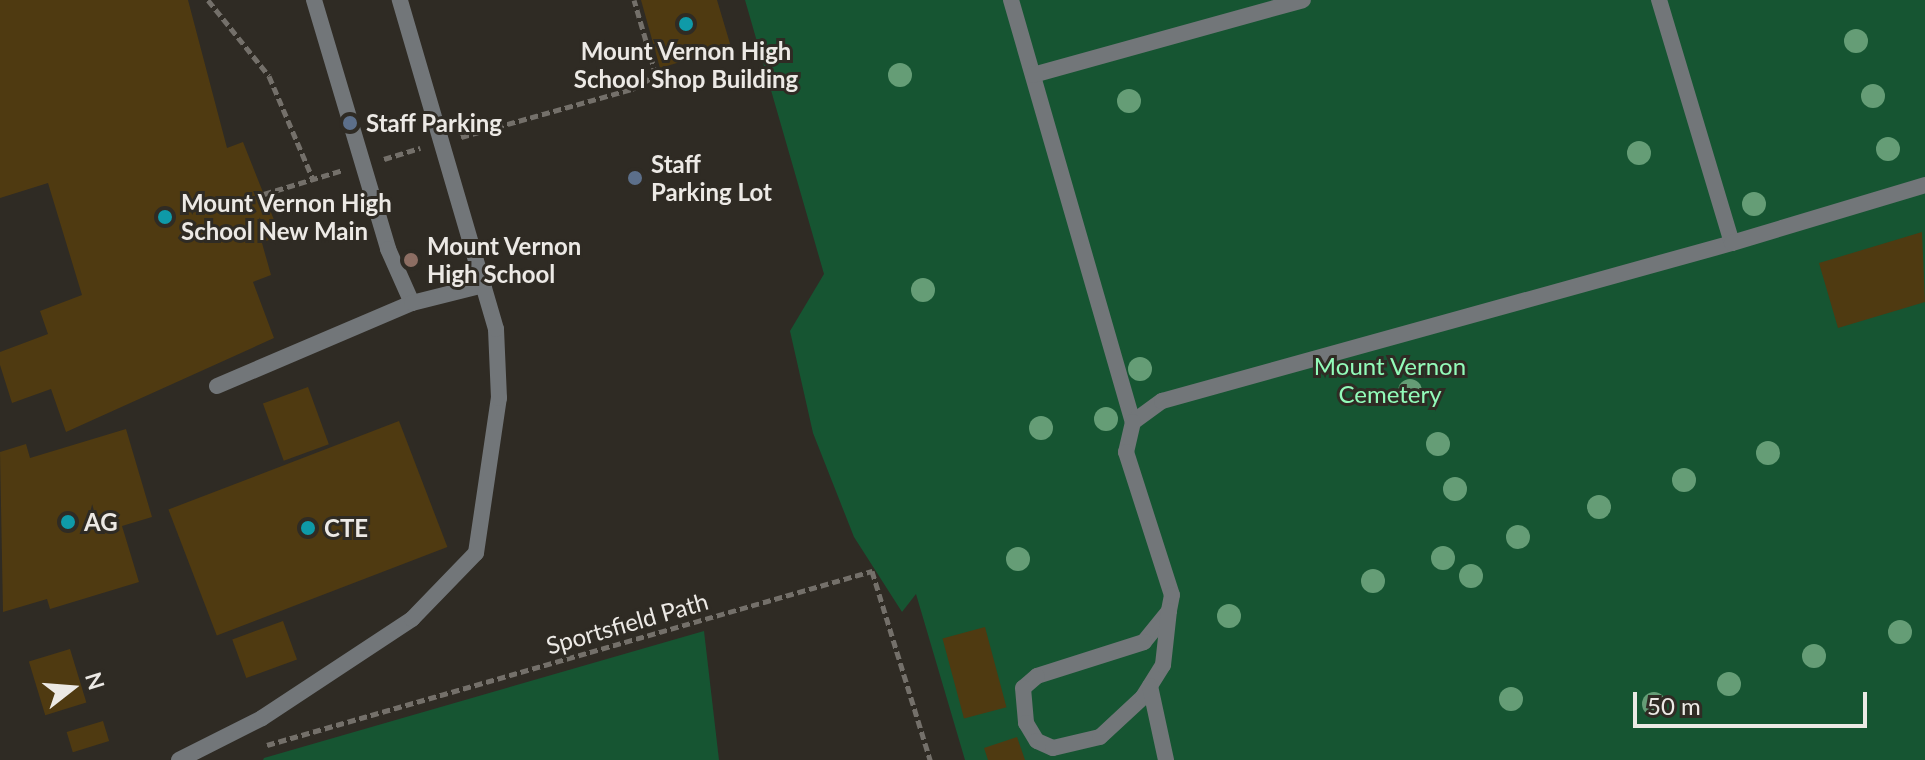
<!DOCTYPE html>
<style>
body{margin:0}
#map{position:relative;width:1925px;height:760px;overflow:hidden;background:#2f2b24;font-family:Lato,sans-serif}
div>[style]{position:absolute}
.green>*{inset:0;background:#165532}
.building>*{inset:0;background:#4f3a11;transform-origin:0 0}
.path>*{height:5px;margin-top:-2.5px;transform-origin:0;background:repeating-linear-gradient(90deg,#74706a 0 8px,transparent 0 12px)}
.service>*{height:16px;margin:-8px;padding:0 8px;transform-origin:8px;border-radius:8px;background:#727679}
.trees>*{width:24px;height:24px;margin:-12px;border-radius:50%;background:#659d76}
.dots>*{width:22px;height:22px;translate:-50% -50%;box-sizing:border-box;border:4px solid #2f2b24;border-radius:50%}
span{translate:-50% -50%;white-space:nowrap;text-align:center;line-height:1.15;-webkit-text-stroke:6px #2f2b24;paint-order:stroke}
.poi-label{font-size:24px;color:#ece9e5;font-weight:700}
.left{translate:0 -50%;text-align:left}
.park-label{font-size:24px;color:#92fbb9}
.street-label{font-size:24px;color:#ece9e5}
.north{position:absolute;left:32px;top:648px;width:80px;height:80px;-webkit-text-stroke:6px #2f2b24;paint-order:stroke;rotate:73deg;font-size:22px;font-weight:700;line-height:32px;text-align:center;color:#ece9e5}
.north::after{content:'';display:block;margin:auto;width:28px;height:36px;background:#ece9e5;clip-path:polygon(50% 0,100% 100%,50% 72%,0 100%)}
.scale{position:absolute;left:1633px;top:692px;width:234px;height:36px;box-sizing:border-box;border:4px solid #ece9e5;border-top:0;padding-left:10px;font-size:24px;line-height:28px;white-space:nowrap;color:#ece9e5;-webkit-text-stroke:6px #2f2b24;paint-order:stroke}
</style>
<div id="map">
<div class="green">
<div style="clip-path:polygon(745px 0,1925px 0,1925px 760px,965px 760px,916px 594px,902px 612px,854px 537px,813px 433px,790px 331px,824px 274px)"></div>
<div style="clip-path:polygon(704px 631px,719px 760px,263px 760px,264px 758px)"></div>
</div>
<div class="building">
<div style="clip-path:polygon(0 0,188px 0,227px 148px,243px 142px,280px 235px,262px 243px,271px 275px,253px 282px,274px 338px,66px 432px,51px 389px,12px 403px,0 365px,0 352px,48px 334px,40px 311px,82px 295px,48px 183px,0 198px)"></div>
<div style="clip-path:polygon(641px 0,717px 0,731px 47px,660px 68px)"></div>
<div style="clip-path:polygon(1922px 232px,1925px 302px,1838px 328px,1819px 263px)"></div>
<div style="left:308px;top:387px;width:61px;height:48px;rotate:70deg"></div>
<div style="left:399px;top:421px;width:135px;height:247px;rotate:69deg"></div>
<div style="clip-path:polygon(126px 429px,152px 517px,122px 526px,139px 582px,50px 609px,47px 599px,3px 612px,0 452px,26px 444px,30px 458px)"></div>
<div style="left:283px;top:621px;width:41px;height:54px;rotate:70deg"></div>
<div style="left:985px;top:627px;width:83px;height:44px;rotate:75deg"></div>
<div style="left:70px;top:649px;width:56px;height:43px;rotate:73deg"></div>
<div style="left:103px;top:721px;width:21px;height:38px;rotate:73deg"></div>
<div style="clip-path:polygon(1017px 737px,1025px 760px,988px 760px,984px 748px)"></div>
</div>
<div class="path">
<div style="left:208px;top:0;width:97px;rotate:51.2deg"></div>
<div style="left:269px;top:76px;width:112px;rotate:66.9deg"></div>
<div style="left:461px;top:137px;width:178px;rotate:-15.7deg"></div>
<div style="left:632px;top:89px;width:28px;rotate:-30deg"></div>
<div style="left:656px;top:75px;width:78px;rotate:-106.3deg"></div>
<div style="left:384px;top:159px;width:38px;rotate:-17deg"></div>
<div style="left:264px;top:194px;width:83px;rotate:-16.9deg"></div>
<div style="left:267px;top:745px;width:630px;rotate:-16.05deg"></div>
<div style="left:872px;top:571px;width:198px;rotate:72.9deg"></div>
</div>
<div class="service">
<div style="left:314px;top:0;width:260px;rotate:73.4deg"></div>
<div style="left:388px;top:249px;width:59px;rotate:66deg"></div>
<div style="left:1011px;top:0;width:439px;rotate:73.9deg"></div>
<div style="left:1133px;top:422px;width:36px;rotate:-36deg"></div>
<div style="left:1162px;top:401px;width:591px;rotate:-15.49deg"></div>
<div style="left:1732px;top:243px;width:254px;rotate:-106.7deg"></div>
<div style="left:1033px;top:75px;width:280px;rotate:-15.5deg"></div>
<div style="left:1732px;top:243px;width:202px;rotate:-16.7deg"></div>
<div style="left:217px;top:386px;width:212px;rotate:-23.1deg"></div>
<div style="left:412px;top:303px;width:74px;rotate:-14deg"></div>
<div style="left:1133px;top:422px;width:31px;rotate:103deg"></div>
<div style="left:1126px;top:452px;width:150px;rotate:72.2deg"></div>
<div style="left:1172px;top:595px;width:16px;rotate:101deg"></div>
<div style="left:1169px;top:611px;width:40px;rotate:129deg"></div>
<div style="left:1144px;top:642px;width:112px;rotate:162.4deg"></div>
<div style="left:1037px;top:676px;width:18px;rotate:139deg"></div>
<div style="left:1023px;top:688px;width:35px;rotate:85deg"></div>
<div style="left:1026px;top:723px;width:21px;rotate:59deg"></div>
<div style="left:1037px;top:741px;width:17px;rotate:24deg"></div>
<div style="left:1053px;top:748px;width:48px;rotate:-13.2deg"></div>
<div style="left:1100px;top:737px;width:59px;rotate:-42.9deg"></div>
<div style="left:1143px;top:697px;width:38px;rotate:-58deg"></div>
<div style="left:1163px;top:665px;width:54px;rotate:-83.7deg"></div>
<div style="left:1150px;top:686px;width:76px;rotate:77.8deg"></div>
<div style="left:179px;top:760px;width:93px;rotate:-26.8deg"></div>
<div style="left:262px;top:718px;width:180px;rotate:-33.4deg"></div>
<div style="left:412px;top:619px;width:92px;rotate:-45.9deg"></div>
<div style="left:476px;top:553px;width:157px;rotate:-81.6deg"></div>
<div style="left:499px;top:398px;width:69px;rotate:-92.5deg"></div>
<div style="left:496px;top:329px;width:343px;rotate:-106.3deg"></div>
</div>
<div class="trees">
<div style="left:1856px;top:41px"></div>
<div style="left:900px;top:75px"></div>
<div style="left:1873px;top:96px"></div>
<div style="left:1129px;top:101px"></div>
<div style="left:1888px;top:149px"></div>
<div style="left:1639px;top:153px"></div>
<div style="left:1754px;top:204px"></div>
<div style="left:923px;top:290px"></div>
<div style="left:1140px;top:369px"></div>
<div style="left:1410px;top:391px"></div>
<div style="left:1106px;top:419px"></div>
<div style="left:1041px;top:428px"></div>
<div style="left:1438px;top:444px"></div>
<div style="left:1768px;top:453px"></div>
<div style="left:1684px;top:480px"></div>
<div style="left:1455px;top:489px"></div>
<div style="left:1599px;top:507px"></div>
<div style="left:1518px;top:537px"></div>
<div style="left:1443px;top:558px"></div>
<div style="left:1018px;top:559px"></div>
<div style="left:1471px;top:576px"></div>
<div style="left:1373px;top:581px"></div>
<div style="left:1229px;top:616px"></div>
<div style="left:1900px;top:632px"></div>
<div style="left:1814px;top:656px"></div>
<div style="left:1729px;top:684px"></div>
<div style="left:1511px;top:699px"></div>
<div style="left:1654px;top:704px"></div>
</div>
<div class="dots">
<div style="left:686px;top:24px;background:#0f9aa8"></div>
<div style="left:350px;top:123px;background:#5c6f8a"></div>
<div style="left:635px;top:178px;background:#5c6f8a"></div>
<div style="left:165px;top:217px;background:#0f9aa8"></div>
<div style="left:411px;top:260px;background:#8d6e63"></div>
<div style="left:68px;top:522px;background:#0f9aa8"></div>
<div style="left:308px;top:528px;background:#0f9aa8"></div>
</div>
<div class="poi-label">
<span style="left:686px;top:65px">Mount Vernon High<br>School Shop Building</span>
<span class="left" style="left:366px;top:123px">Staff Parking</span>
<span class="left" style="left:651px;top:178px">Staff<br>Parking Lot</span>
<span class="left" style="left:181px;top:217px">Mount Vernon High<br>School New Main</span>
<span class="left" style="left:427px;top:260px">Mount Vernon<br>High School</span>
<span class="left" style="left:84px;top:522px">AG</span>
<span class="left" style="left:324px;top:528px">CTE</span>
</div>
<div class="park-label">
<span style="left:1390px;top:380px">Mount Vernon<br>Cemetery</span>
</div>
<div class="street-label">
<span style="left:627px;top:623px;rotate:-16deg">Sportsfield Path</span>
</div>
<div class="north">N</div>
<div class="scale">50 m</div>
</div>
